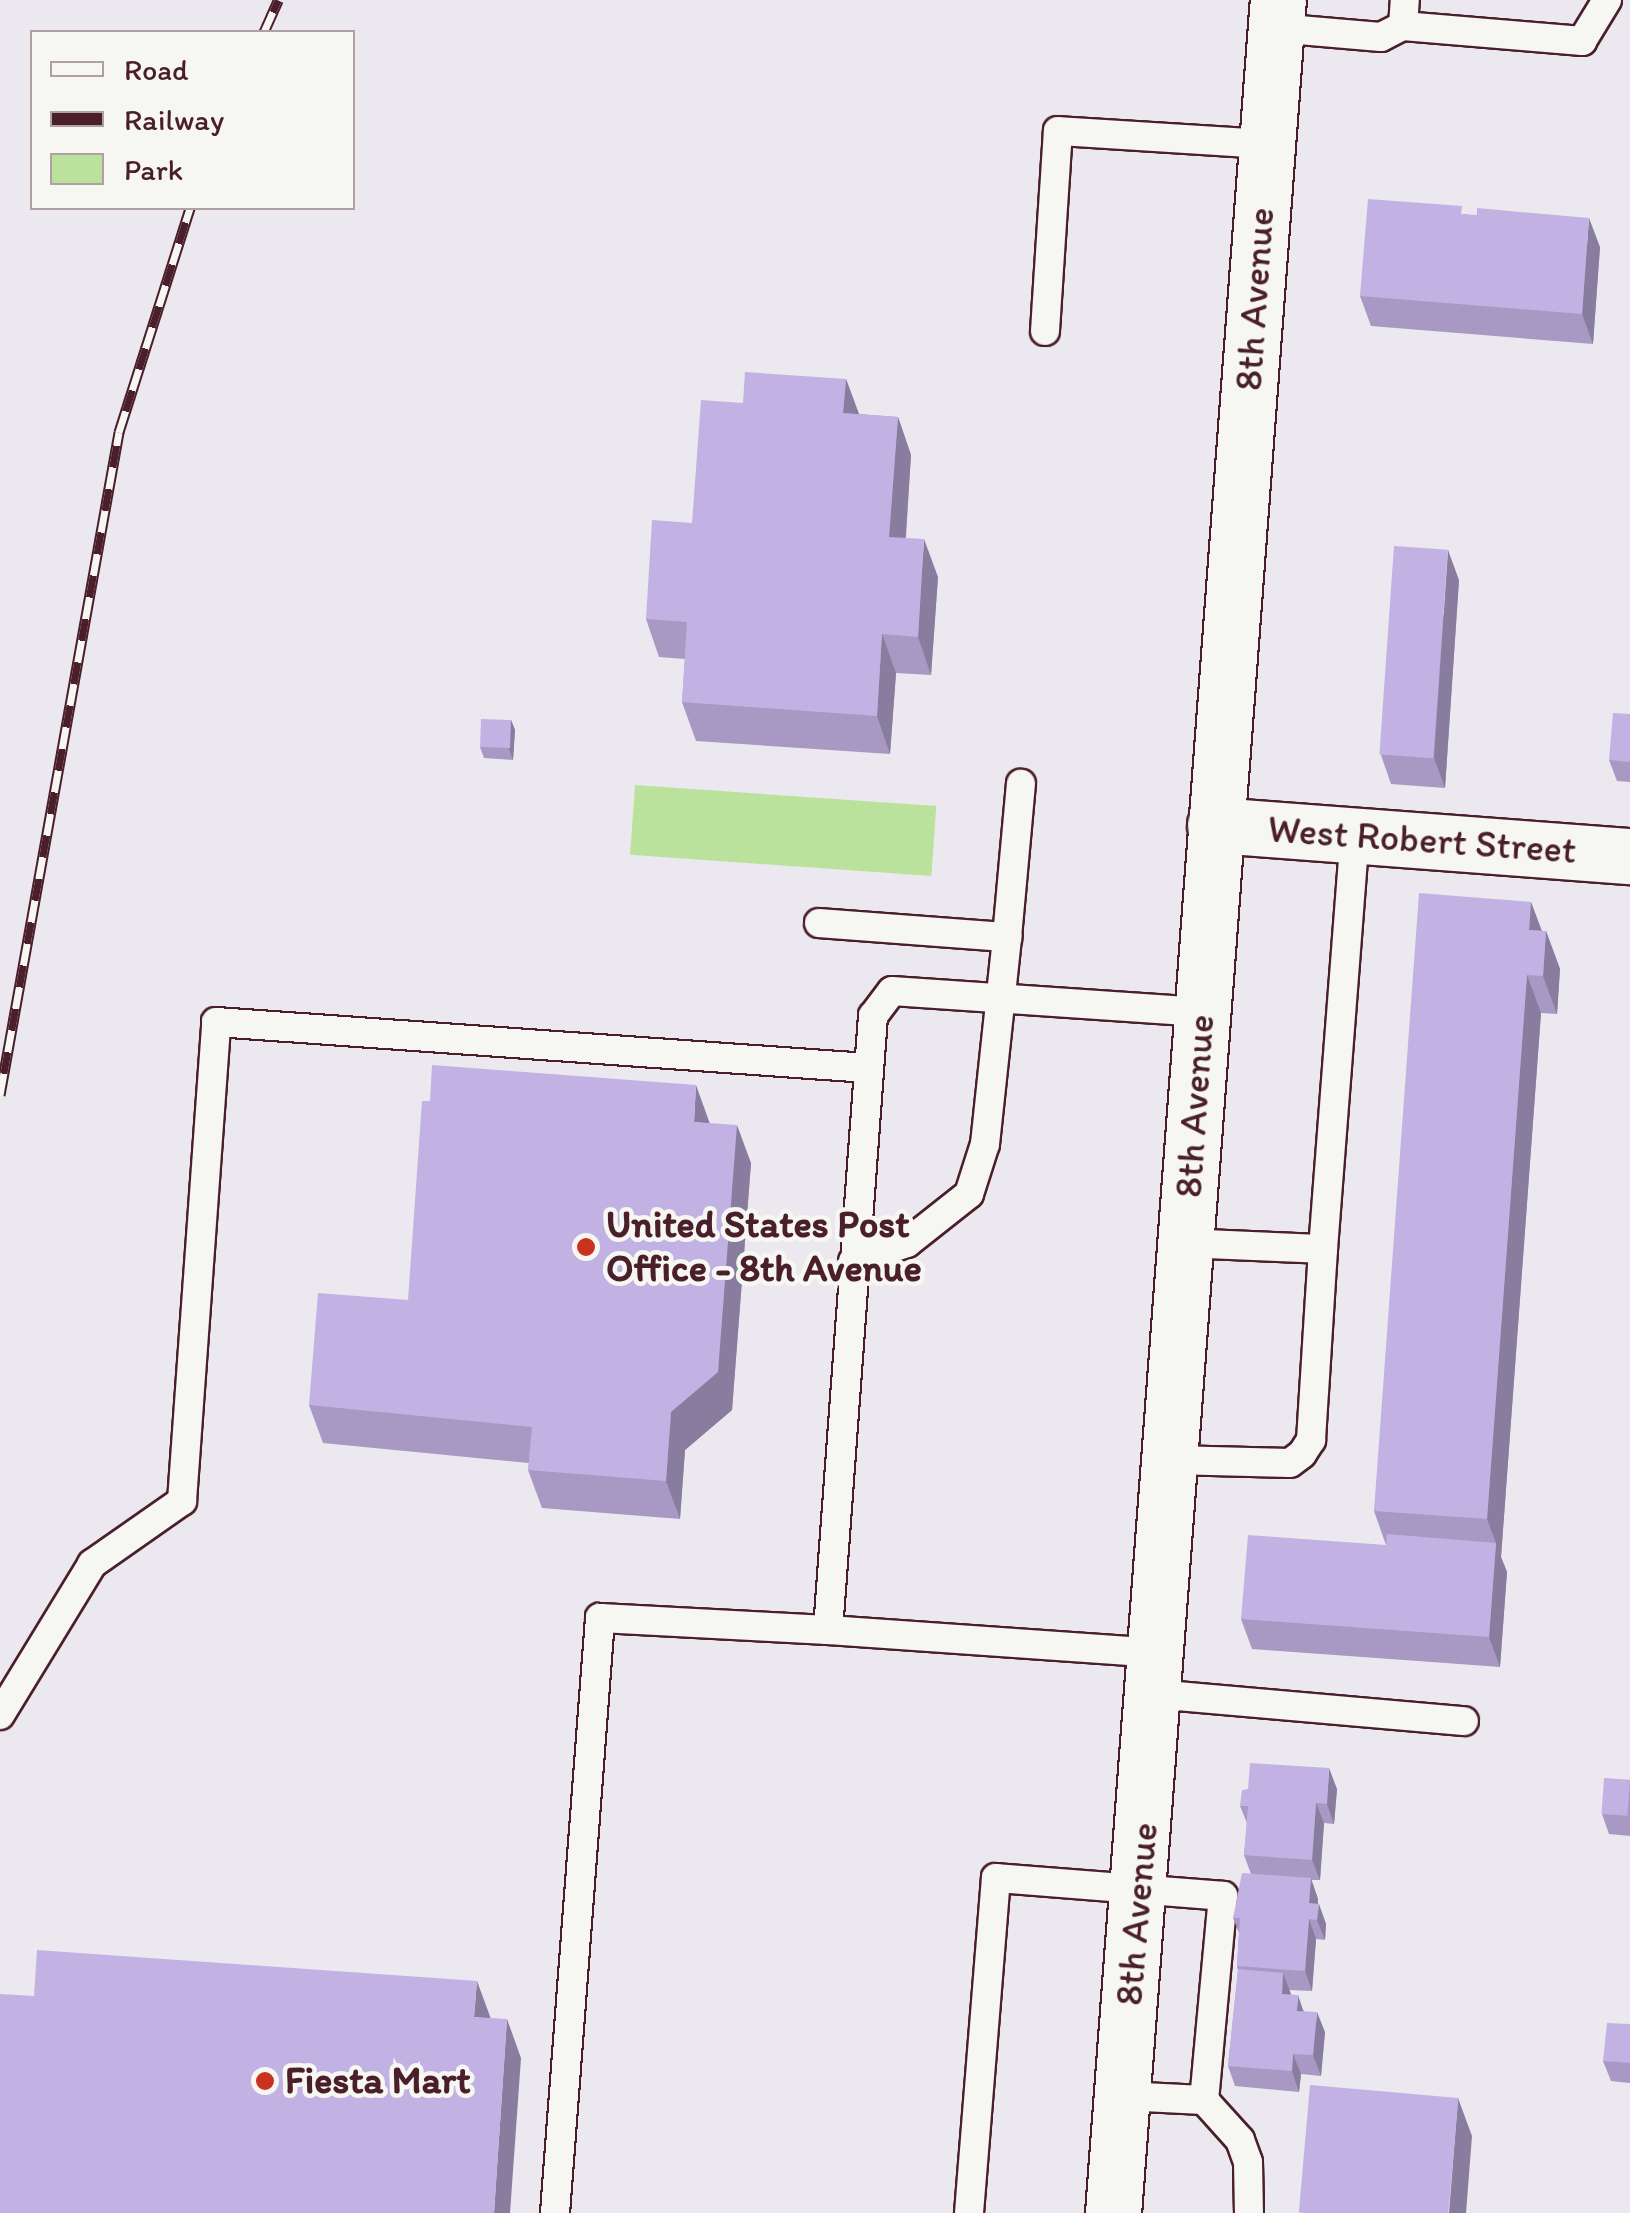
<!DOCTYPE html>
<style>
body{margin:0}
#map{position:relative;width:1630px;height:2213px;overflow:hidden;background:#ece8ef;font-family:Itim,sans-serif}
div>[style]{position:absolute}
.green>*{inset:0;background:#bbe29d;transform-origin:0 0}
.roads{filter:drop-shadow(2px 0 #4a1f2b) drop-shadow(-2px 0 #4a1f2b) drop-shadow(0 2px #4a1f2b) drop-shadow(0 -2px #4a1f2b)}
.lane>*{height:28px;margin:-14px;padding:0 14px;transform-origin:14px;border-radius:14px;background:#f6f6f2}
.street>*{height:55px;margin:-27.5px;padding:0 27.5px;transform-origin:27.5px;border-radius:27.5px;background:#f6f6f2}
.secondary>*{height:55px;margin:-27.5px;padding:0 27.5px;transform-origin:27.5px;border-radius:27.5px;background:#f6f6f2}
.rail>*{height:11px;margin-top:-5.5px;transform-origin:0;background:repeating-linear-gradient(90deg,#f6f6f2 0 22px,#4a1f2b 0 44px);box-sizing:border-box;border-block:2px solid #4a1f2b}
.wall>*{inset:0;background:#a799c3}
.shaded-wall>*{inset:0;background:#887d9f}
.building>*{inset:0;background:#c2b2e3;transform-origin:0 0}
.dots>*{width:28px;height:28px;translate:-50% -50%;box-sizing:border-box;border:5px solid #f6f6f2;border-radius:50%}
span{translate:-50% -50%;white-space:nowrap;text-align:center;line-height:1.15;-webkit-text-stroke:9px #f6f6f2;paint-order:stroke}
.street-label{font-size:38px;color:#4a1f2b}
.poi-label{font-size:38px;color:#4a1f2b;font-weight:700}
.left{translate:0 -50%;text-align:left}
.legend{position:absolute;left:30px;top:30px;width:325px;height:180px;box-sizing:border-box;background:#f6f6f2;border:2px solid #b1a0a2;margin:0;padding:12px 18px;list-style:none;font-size:30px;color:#4a1f2b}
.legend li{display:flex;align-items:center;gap:20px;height:50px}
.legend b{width:50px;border:2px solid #b1a0a2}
</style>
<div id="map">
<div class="green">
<div style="left:635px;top:785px;width:302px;height:70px;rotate:4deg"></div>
</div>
<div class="roads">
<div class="lane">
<div style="left:1403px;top:26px;width:180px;rotate:4.8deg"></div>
<div style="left:1582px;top:41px;width:48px;rotate:-58.6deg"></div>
<div style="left:1276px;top:28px;width:105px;rotate:4.9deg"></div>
<div style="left:1381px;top:37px;width:25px;rotate:-27deg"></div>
<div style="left:1403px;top:26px;width:26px;rotate:-86deg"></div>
<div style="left:1045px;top:331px;width:200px;rotate:-86.3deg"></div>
<div style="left:1058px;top:131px;width:209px;rotate:3.6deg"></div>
<div style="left:819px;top:923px;width:189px;rotate:4.3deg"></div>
<div style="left:1007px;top:937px;width:154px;rotate:-84.8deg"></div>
<div style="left:1185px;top:1243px;width:138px;rotate:2.5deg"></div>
<div style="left:1323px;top:1249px;width:414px;rotate:-85.6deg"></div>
<div style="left:853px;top:1261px;width:57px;rotate:-18.4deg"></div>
<div style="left:907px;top:1243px;width:79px;rotate:-38.3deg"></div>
<div style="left:969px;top:1194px;width:52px;rotate:-72.3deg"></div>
<div style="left:985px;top:1144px;width:208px;rotate:-83.9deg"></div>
<div style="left:1171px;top:1460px;width:119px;rotate:1.4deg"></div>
<div style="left:1290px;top:1463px;width:15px;rotate:-37deg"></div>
<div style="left:1302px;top:1454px;width:17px;rotate:-57deg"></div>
<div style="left:1311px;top:1440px;width:191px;rotate:-86.4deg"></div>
<div style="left:828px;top:1630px;width:331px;rotate:4deg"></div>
<div style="left:1154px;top:1694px;width:311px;rotate:5deg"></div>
<div style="left:0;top:1715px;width:177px;rotate:-58.6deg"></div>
<div style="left:92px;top:1564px;width:110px;rotate:-35deg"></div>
<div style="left:182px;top:1501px;width:480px;rotate:-85.9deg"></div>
<div style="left:216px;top:1022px;width:654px;rotate:4.04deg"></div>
<div style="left:1204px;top:2100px;width:54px;rotate:48deg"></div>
<div style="left:1240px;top:2140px;width:23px;rotate:70deg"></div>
<div style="left:1248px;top:2162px;width:51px;rotate:88.9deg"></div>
<div style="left:555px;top:2213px;width:597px;rotate:-85.67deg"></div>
<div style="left:600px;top:1618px;width:228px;rotate:3deg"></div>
<div style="left:828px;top:1630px;width:616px;rotate:-85.81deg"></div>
<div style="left:873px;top:1016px;width:31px;rotate:-53deg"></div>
<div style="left:892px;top:991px;width:310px;rotate:3.9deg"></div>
<div style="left:969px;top:2213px;width:336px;rotate:-85.4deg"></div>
<div style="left:996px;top:1878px;width:228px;rotate:4.5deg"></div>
<div style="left:1223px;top:1896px;width:205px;rotate:95.3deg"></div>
<div style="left:1204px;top:2100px;width:82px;rotate:-177.2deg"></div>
</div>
<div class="street">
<div style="left:1215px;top:825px;width:416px;rotate:4.3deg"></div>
</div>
<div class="secondary">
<div style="left:1113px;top:2213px;width:2219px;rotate:-85.74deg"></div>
</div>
</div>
<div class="rail">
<div style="left:264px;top:32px;width:35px;rotate:-66deg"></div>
<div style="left:0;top:1095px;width:674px;rotate:-79.82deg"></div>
<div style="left:119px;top:432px;width:235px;rotate:-72.4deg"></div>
</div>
<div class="wall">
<div style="clip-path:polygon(1465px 214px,1600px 247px,1593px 344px,1371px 326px,1360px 296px)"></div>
<div style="clip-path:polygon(846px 379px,859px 414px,898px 417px,911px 455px,906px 538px,938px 577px,931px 675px,896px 673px,890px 754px,696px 741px,682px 702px,685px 659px,659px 657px,646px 619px,692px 523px,743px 403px)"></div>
<div style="clip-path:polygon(1459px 580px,1445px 788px,1391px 784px,1381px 755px)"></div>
<div style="clip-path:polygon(1630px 714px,1630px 782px,1617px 781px,1609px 760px)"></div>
<div style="clip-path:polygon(511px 720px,515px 730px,513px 760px,484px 758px,480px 747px)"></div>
<div style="clip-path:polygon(1531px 902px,1542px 931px,1546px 931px,1560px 969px,1557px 1014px,1541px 1013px,1501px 1557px,1507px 1572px,1500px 1667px,1252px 1649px,1241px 1619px,1386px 1545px,1374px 1511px)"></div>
<div style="clip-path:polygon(710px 1123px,751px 1163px,732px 1410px,685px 1450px,680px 1519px,542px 1508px,528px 1470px,529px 1463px,323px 1443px,309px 1405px,408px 1300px)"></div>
<div style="clip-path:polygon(1630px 1780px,1630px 1836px,1609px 1834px,1602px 1814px)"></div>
<div style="clip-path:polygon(1337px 1789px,1334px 1824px,1324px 1823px,1320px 1880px,1311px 1880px,1318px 1899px,1318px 1903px,1326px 1924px,1325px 1940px,1316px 1939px,1312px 1991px,1289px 1990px,1290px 1995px,1304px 2011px,1325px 2032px,1321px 2076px,1301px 2074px,1299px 2092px,1235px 2086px,1228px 2066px,1238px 1971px,1237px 1966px,1239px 1933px,1233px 1918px,1251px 1874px,1244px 1855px,1247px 1823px,1240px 1806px)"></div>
<div style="clip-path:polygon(1630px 2024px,1630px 2083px,1611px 2081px,1603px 2061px)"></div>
</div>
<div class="shaded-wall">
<div style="clip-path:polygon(1589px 218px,1600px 247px,1593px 344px,1582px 314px)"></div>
<div style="clip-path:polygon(846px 379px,860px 417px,843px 413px)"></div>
<div style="clip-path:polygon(898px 417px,911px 455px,903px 575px,889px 537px)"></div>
<div style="clip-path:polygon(924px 539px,938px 577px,931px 675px,918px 637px)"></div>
<div style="clip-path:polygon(1448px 550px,1459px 580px,1445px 788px,1434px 758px)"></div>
<div style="clip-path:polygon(882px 634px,896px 673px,890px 754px,877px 716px)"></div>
<div style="clip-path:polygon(511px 720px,515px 730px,513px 760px,509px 749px)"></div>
<div style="clip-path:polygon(1531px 902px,1545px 940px,1529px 930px)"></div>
<div style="clip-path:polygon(1546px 931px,1560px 969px,1557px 1014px,1543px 976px)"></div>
<div style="clip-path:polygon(1527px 975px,1541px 1013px,1501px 1557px,1507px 1572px,1500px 1667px,1489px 1637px,1496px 1543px,1487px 1519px)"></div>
<div style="clip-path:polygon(696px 1085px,710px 1124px,694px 1122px)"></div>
<div style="clip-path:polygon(737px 1125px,751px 1163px,732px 1410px,685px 1450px,680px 1519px,666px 1481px,671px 1412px)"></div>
<div style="clip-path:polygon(1329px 1768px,1337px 1789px,1334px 1824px,1327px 1804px)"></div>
<div style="clip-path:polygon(1316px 1803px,1324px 1823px,1320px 1880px,1312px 1860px)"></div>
<div style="clip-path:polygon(1311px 1878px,1318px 1899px,1317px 1919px,1309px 1903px)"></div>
<div style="clip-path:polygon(1319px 1904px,1326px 1924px,1325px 1940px,1317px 1920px)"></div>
<div style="clip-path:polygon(1309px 1919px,1316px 1939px,1312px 1991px,1305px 1971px)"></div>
<div style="clip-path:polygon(1283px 1973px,1291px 1994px,1289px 2015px,1282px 1994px)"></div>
<div style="clip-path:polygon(477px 1981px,491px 2019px,474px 2017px)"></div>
<div style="clip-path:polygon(1298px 1995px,1305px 2016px,1297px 2011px)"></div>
<div style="clip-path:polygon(1317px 2012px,1325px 2032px,1321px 2076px,1313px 2055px)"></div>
<div style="clip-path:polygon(507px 2019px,521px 2058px,510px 2213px,494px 2213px)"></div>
<div style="clip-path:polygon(1293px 2054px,1301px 2074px,1299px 2092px,1292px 2071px)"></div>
<div style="clip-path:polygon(1458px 2098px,1472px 2136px,1466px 2213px,1449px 2213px)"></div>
</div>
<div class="building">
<div style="clip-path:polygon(1368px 199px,1462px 206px,1461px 214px,1477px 215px,1477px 208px,1589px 218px,1582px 314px,1360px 296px)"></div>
<div style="clip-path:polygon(745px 372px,846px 379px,843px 413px,898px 417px,889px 537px,924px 539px,918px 637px,882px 634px,877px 716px,682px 702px,687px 622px,646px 619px,652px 520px,692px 523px,701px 400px,743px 403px)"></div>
<div style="left:1394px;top:546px;width:54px;height:209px;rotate:4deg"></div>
<div style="clip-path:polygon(1613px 713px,1630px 714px,1630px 762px,1609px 760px)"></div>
<div style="left:481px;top:719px;width:30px;height:28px;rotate:2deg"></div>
<div style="clip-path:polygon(1419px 893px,1531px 902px,1529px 930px,1546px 931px,1543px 976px,1527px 975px,1487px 1519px,1374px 1511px)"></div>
<div style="clip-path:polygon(432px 1065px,696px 1085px,694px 1122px,737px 1125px,718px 1372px,671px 1412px,666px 1481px,528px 1470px,532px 1427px,309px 1405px,318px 1293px,408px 1300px,422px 1101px,430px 1101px)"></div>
<div style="clip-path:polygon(1387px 1534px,1496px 1543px,1489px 1637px,1241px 1619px,1248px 1535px,1386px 1545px)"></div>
<div style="clip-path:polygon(1250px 1763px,1329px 1768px,1327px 1804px,1316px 1803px,1312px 1860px,1244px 1855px,1248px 1806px,1240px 1806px,1242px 1790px,1248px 1789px)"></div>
<div style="left:1604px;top:1778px;width:26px;height:36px;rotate:4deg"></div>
<div style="clip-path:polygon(1242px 1873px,1311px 1878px,1309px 1903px,1319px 1904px,1317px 1920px,1309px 1919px,1305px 1971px,1237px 1966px,1240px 1918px,1233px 1918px)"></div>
<div style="clip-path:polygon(37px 1950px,477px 1981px,474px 2017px,507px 2019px,494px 2213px,0 2213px,0 1994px,34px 1996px)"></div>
<div style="clip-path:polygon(1238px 1969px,1283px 1973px,1282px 1994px,1298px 1995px,1297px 2011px,1317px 2012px,1313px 2055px,1293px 2054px,1292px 2071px,1228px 2066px)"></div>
<div style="clip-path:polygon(1607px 2023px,1630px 2024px,1630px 2063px,1603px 2061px)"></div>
<div style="left:1310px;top:2085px;width:149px;height:128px;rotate:5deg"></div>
</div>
<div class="dots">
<div style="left:586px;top:1247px;background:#c8321e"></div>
<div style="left:265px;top:2081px;background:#c8321e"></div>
</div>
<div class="street-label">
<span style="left:1255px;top:299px;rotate:-86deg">8th Avenue</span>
<span style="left:1422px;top:840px;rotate:4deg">West Robert Street</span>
<span style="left:1195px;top:1106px;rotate:-86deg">8th Avenue</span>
<span style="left:1137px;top:1914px;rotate:-85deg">8th Avenue</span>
</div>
<div class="poi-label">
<span class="left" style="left:606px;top:1247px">United States Post<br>Office - 8th Avenue</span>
<span class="left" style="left:285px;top:2081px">Fiesta Mart</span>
</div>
<ul class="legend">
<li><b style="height:12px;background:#f6f6f2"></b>Road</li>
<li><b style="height:12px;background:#4a1f2b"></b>Railway</li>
<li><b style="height:28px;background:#bbe29d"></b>Park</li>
</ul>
</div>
